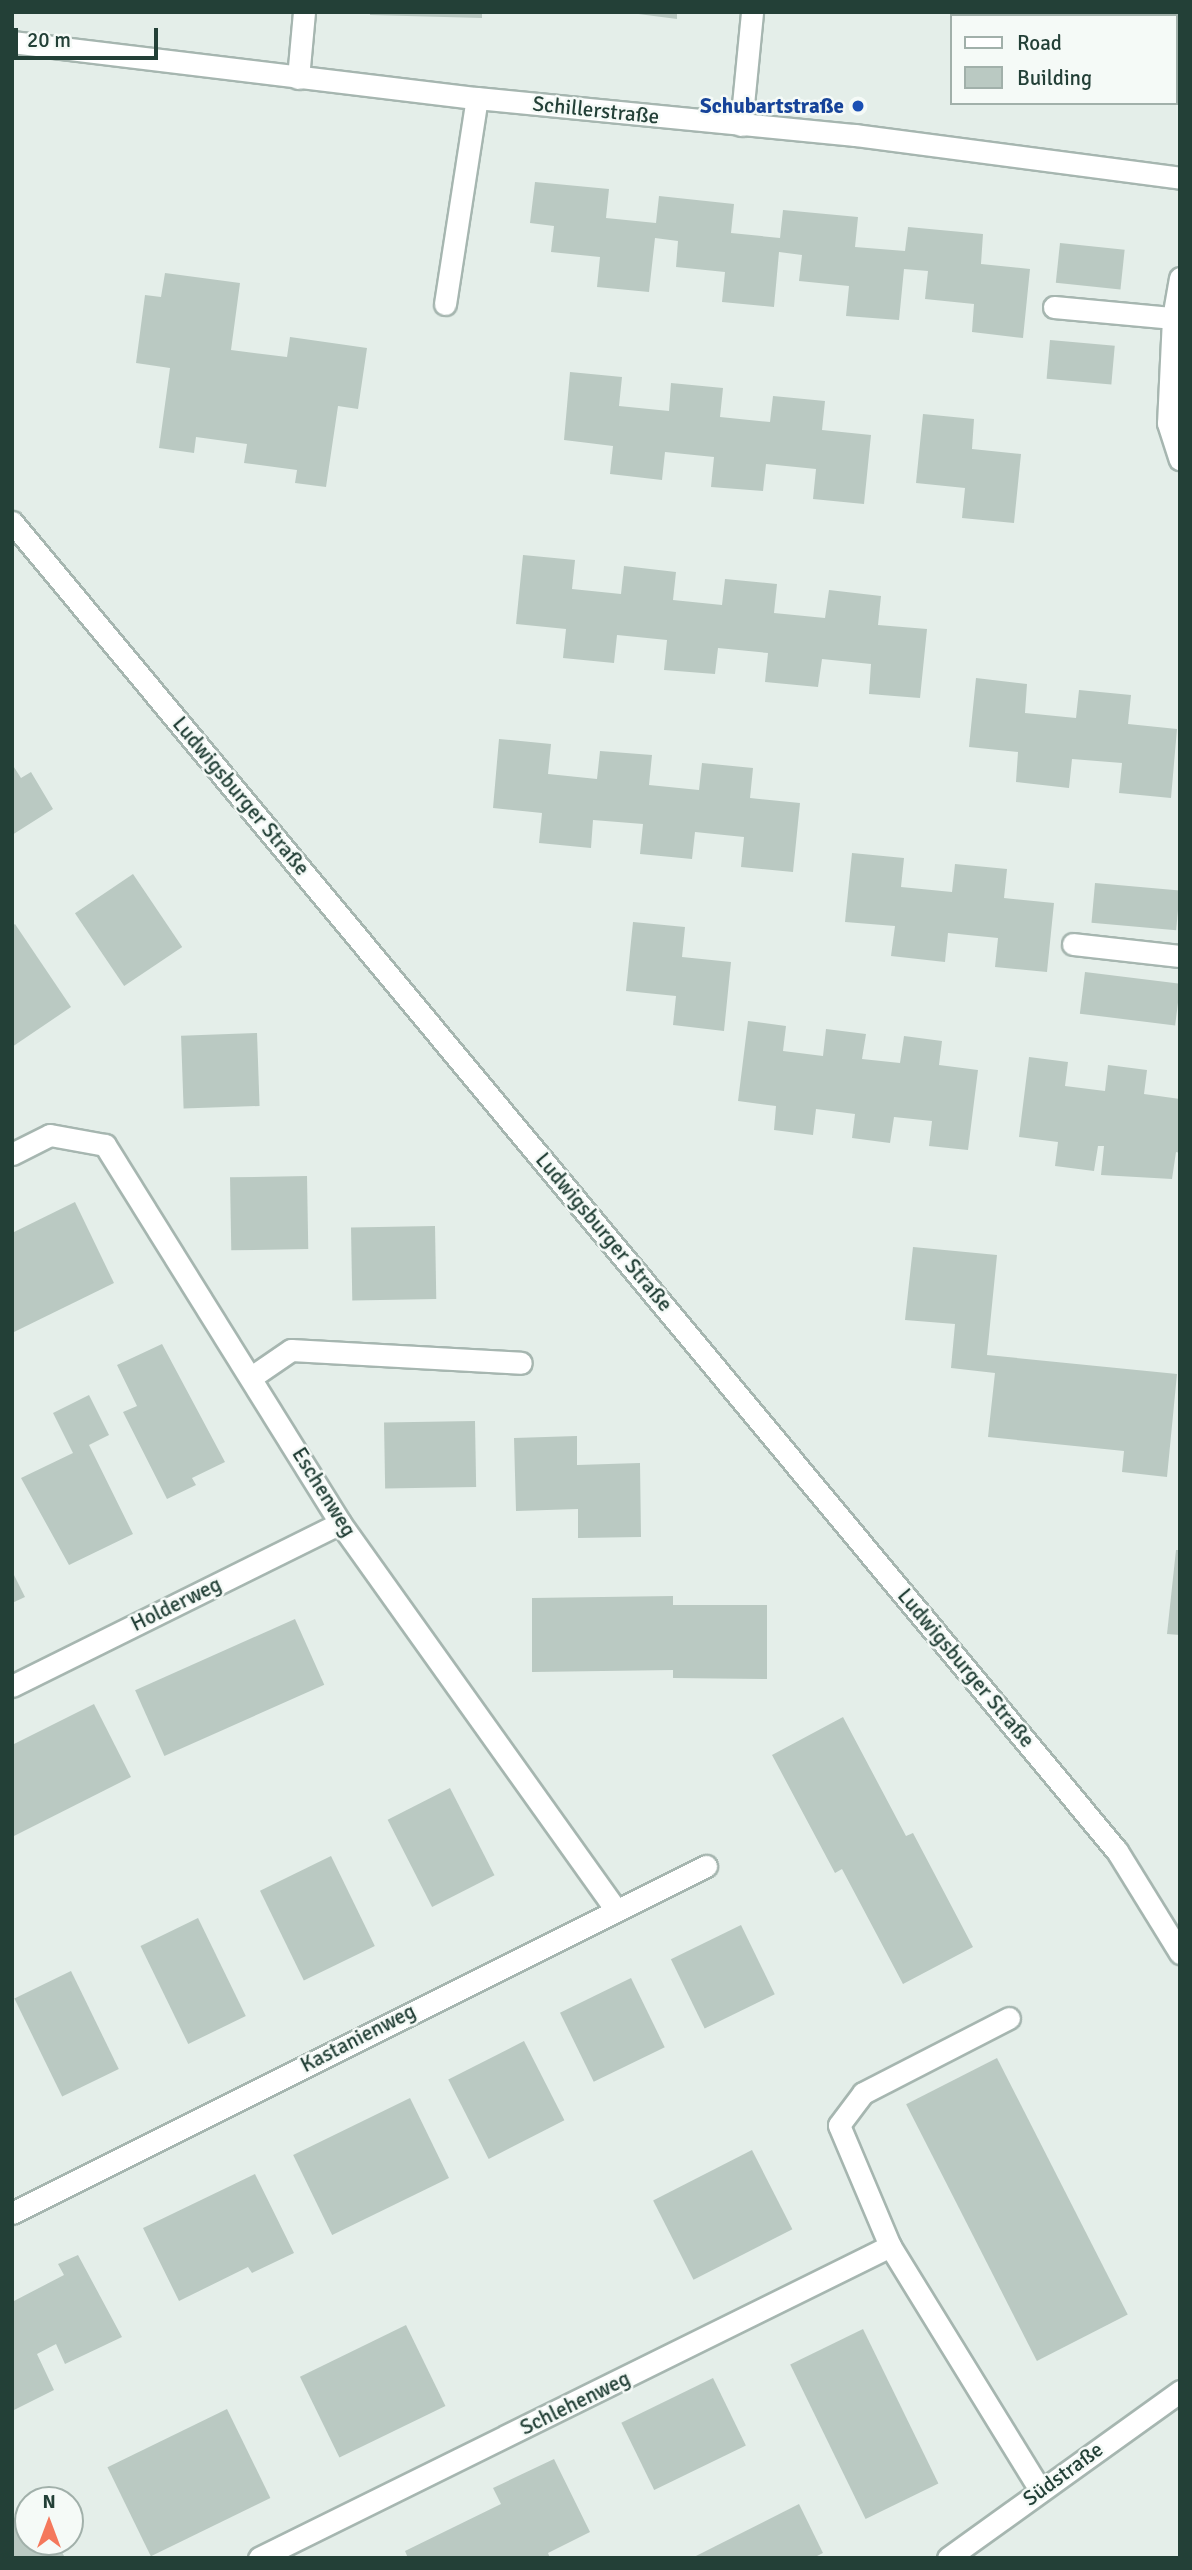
<!DOCTYPE html>
<meta charset="utf-8">
<style>
body{margin:0}
#map{position:relative;width:1192px;height:2570px;overflow:hidden;background:#e4eee9;font-family:Signika,sans-serif}
div>[style]{position:absolute}
.building>*{inset:0;background:#bac9c2;transform-origin:0 0}
.roads{filter:drop-shadow(2px 0 #a6b6b0) drop-shadow(-2px 0 #a6b6b0) drop-shadow(0 2px #a6b6b0) drop-shadow(0 -2px #a6b6b0)}
.lane>*{height:21px;margin:-10.5px;padding:0 10.5px;transform-origin:10.5px;border-radius:10.5px;background:#fff}
.street>*{height:21px;margin:-10.5px;padding:0 10.5px;transform-origin:10.5px;border-radius:10.5px;background:#fff}
.secondary>*{height:21px;margin:-10.5px;padding:0 10.5px;transform-origin:10.5px;border-radius:10.5px;background:#fff}
.dots>*{width:19px;height:19px;translate:-50% -50%;box-sizing:border-box;border:4px solid #f5faf7;border-radius:50%}
span{translate:-50% -50%;white-space:nowrap;text-align:center;line-height:1.15;-webkit-text-stroke:5px #f5faf7;paint-order:stroke}
.transit-label{font-size:21px;color:#164399;font-weight:700}
.right{translate:-100% -50%;text-align:right}
.street-label{font-size:21px;color:#234037}
.frame{position:absolute;inset:0;border:14px solid #234037;pointer-events:none}
.legend{position:absolute;left:950px;top:14px;width:228px;height:91px;box-sizing:border-box;background:#f5faf7;border:2px solid #a1b0aa;margin:0;padding:9px 12px;list-style:none;font-size:21px;color:#234037}
.legend li{display:flex;align-items:center;gap:14px;height:35px}
.legend b{width:35px;border:2px solid #a1b0aa}
.north{position:absolute;left:14px;top:2486px;width:70px;height:70px;box-sizing:border-box;background:#f5faf7;border:2px solid #a1b0aa;border-radius:50%;rotate:0deg;font-size:19px;font-weight:700;line-height:28px;text-align:center;color:#234037}
.north::after{content:'';display:block;margin:auto;width:24px;height:32px;background:#f4785c;clip-path:polygon(50% 0,100% 100%,50% 72%,0 100%)}
.scale{position:absolute;left:14px;top:28px;width:144px;height:32px;box-sizing:border-box;border:4px solid #234037;border-top:0;padding-left:9px;font-size:21px;line-height:24px;white-space:nowrap;color:#234037;-webkit-text-stroke:5px #f5faf7;paint-order:stroke}
</style>
<div id="map">
<div class="building">
<div style="clip-path:polygon(370px 12px,482px 12px,482px 18px,370px 15px)"></div>
<div style="clip-path:polygon(623px 12px,677px 12px,677px 19px)"></div>
<div style="clip-path:polygon(535px 182px,609px 189px,606px 218px,656px 223px,659px 196px,734px 204px,731px 233px,780px 238px,783px 210px,858px 217px,855px 247px,905px 251px,908px 227px,983px 234px,981px 264px,1030px 269px,1023px 338px,972px 332px,974px 304px,925px 299px,928px 271px,904px 269px,899px 320px,846px 316px,849px 286px,799px 281px,802px 255px,779px 252px,774px 307px,722px 302px,725px 272px,676px 267px,678px 241px,655px 238px,649px 292px,597px 287px,600px 257px,551px 252px,554px 226px,530px 223px)"></div>
<div style="left:1060px;top:243px;width:65px;height:40px;rotate:6deg"></div>
<div style="clip-path:polygon(165px 273px,240px 283px,231px 350px,287px 357px,290px 337px,367px 348px,358px 409px,338px 406px,326px 487px,295px 483px,297px 470px,244px 463px,247px 444px,196px 437px,194px 453px,159px 448px,170px 368px,136px 363px,145px 295px,161px 297px)"></div>
<div style="left:1050px;top:340px;width:65px;height:39px;rotate:5deg"></div>
<div style="clip-path:polygon(570px 372px,622px 377px,619px 406px,669px 411px,671px 383px,723px 388px,720px 417px,770px 422px,773px 396px,825px 401px,822px 430px,871px 435px,864px 504px,813px 499px,816px 469px,766px 464px,763px 491px,711px 487px,714px 457px,665px 452px,662px 480px,610px 474px,613px 446px,564px 440px)"></div>
<div style="clip-path:polygon(923px 414px,974px 419px,972px 449px,1021px 454px,1014px 523px,962px 518px,965px 488px,916px 483px)"></div>
<div style="clip-path:polygon(523px 555px,575px 560px,572px 589px,621px 594px,624px 566px,676px 572px,673px 600px,722px 605px,725px 579px,777px 584px,774px 613px,825px 618px,829px 590px,881px 596px,878px 625px,927px 629px,920px 698px,869px 694px,871px 664px,822px 659px,818px 687px,765px 682px,768px 653px,718px 648px,715px 674px,664px 670px,667px 640px,617px 635px,614px 663px,563px 658px,566px 629px,516px 624px)"></div>
<div style="clip-path:polygon(976px 678px,1027px 684px,1025px 713px,1076px 718px,1079px 690px,1131px 695px,1128px 724px,1177px 729px,1171px 798px,1119px 793px,1122px 763px,1072px 759px,1069px 788px,1016px 782px,1018px 752px,969px 747px)"></div>
<div style="clip-path:polygon(499px 739px,551px 744px,548px 774px,597px 779px,600px 751px,652px 755px,649px 785px,699px 790px,702px 763px,753px 768px,750px 798px,800px 803px,793px 872px,741px 867px,744px 837px,695px 832px,692px 859px,640px 854px,643px 824px,593px 820px,591px 848px,539px 843px,542px 813px,493px 808px)"></div>
<div style="clip-path:polygon(12px 764px,21px 778px,31px 772px,53px 809px,12px 835px)"></div>
<div style="clip-path:polygon(852px 853px,904px 858px,901px 887px,952px 892px,955px 864px,1007px 869px,1004px 898px,1054px 903px,1047px 972px,995px 967px,998px 938px,948px 933px,945px 962px,891px 956px,895px 926px,845px 922px)"></div>
<div style="left:133px;top:874px;width:88px;height:70px;rotate:56deg"></div>
<div style="left:1095px;top:883px;width:85px;height:40px;rotate:5deg"></div>
<div style="clip-path:polygon(633px 922px,685px 927px,682px 957px,731px 962px,724px 1031px,673px 1025px,676px 996px,626px 991px)"></div>
<div style="clip-path:polygon(15px 924px,71px 1007px,12px 1047px,12px 926px)"></div>
<div style="left:1085px;top:972px;width:96px;height:42px;rotate:7deg"></div>
<div style="clip-path:polygon(748px 1021px,786px 1026px,783px 1051px,823px 1056px,826px 1029px,866px 1034px,862px 1059px,900px 1063px,904px 1036px,942px 1041px,939px 1065px,978px 1070px,968px 1150px,929px 1146px,932px 1121px,894px 1117px,890px 1143px,852px 1138px,855px 1114px,816px 1109px,813px 1135px,774px 1130px,776px 1106px,738px 1101px)"></div>
<div style="left:257px;top:1033px;width:73px;height:76px;rotate:88deg"></div>
<div style="clip-path:polygon(1029px 1057px,1068px 1062px,1065px 1086px,1105px 1091px,1108px 1065px,1147px 1070px,1144px 1094px,1180px 1099px,1180px 1153px,1176px 1152px,1172px 1179px,1101px 1175px,1104px 1146px,1098px 1146px,1094px 1171px,1055px 1166px,1058px 1142px,1019px 1137px)"></div>
<div style="left:307px;top:1176px;width:73px;height:77px;rotate:89deg"></div>
<div style="clip-path:polygon(75px 1202px,114px 1283px,14px 1332px,12px 1233px)"></div>
<div style="left:435px;top:1226px;width:73px;height:84px;rotate:89deg"></div>
<div style="clip-path:polygon(913px 1247px,997px 1255px,987px 1355px,1177px 1374px,1167px 1477px,1122px 1472px,1124px 1451px,988px 1437px,995px 1373px,951px 1368px,955px 1324px,905px 1320px)"></div>
<div style="clip-path:polygon(162px 1344px,225px 1462px,192px 1478px,196px 1485px,167px 1499px,123px 1412px,137px 1406px,117px 1365px)"></div>
<div style="clip-path:polygon(89px 1395px,109px 1435px,89px 1445px,133px 1534px,69px 1565px,21px 1478px,73px 1453px,53px 1413px)"></div>
<div style="left:475px;top:1421px;width:66px;height:91px;rotate:89deg"></div>
<div style="clip-path:polygon(577px 1436px,577px 1465px,640px 1463px,641px 1537px,578px 1538px,578px 1509px,516px 1511px,514px 1438px)"></div>
<div style="clip-path:polygon(1176px 1550px,1180px 1550px,1180px 1635px,1167px 1634px)"></div>
<div style="clip-path:polygon(12px 1571px,25px 1597px,12px 1603px)"></div>
<div style="clip-path:polygon(673px 1596px,673px 1605px,767px 1605px,767px 1679px,673px 1678px,673px 1670px,532px 1672px,532px 1598px)"></div>
<div style="left:295px;top:1619px;width:72px;height:175px;rotate:66deg"></div>
<div style="clip-path:polygon(94px 1704px,131px 1777px,12px 1837px,12px 1745px)"></div>
<div style="clip-path:polygon(843px 1717px,906px 1836px,913px 1833px,973px 1947px,903px 1984px,842px 1869px,835px 1873px,772px 1755px)"></div>
<div style="left:450px;top:1788px;width:98px;height:70px;rotate:63deg"></div>
<div style="left:331px;top:1856px;width:100px;height:79px;rotate:64deg"></div>
<div style="left:198px;top:1918px;width:109px;height:64px;rotate:64deg"></div>
<div style="left:741px;top:1925px;width:77px;height:78px;rotate:64deg"></div>
<div style="left:71px;top:1971px;width:109px;height:63px;rotate:64deg"></div>
<div style="left:631px;top:1978px;width:77px;height:79px;rotate:64deg"></div>
<div style="left:524px;top:2041px;width:89px;height:85px;rotate:63deg"></div>
<div style="left:997px;top:2058px;width:288px;height:102px;rotate:63deg"></div>
<div style="left:410px;top:2098px;width:89px;height:130px;rotate:64deg"></div>
<div style="left:752px;top:2150px;width:89px;height:111px;rotate:63deg"></div>
<div style="clip-path:polygon(255px 2174px,294px 2253px,252px 2273px,248px 2267px,179px 2301px,143px 2228px)"></div>
<div style="clip-path:polygon(78px 2255px,122px 2337px,65px 2364px,56px 2344px,37px 2354px,54px 2390px,12px 2411px,12px 2302px,64px 2275px,58px 2264px)"></div>
<div style="left:406px;top:2325px;width:90px;height:118px;rotate:64deg"></div>
<div style="left:863px;top:2329px;width:172px;height:81px;rotate:64deg"></div>
<div style="left:713px;top:2378px;width:75px;height:102px;rotate:64deg"></div>
<div style="left:227px;top:2409px;width:99px;height:133px;rotate:64deg"></div>
<div style="clip-path:polygon(554px 2459px,590px 2532px,548px 2553px,550px 2558px,408px 2558px,405px 2551px,501px 2504px,493px 2488px)"></div>
<div style="clip-path:polygon(799px 2504px,823px 2553px,813px 2558px,692px 2558px)"></div>
<div style="clip-path:polygon(28px 2511px,28px 2542px,57px 2542px,65px 2558px,12px 2558px,12px 2519px)"></div>
</div>
<div class="roads">
<div class="lane">
<div style="left:445px;top:304px;width:208px;rotate:-81.2deg"></div>
<div style="left:1054px;top:307px;width:120px;rotate:5.3deg"></div>
<div style="left:1073px;top:944px;width:108px;rotate:6.4deg"></div>
<div style="left:253px;top:1376px;width:46px;rotate:-34.4deg"></div>
<div style="left:291px;top:1350px;width:230px;rotate:3.2deg"></div>
<div style="left:863px;top:2093px;width:164px;rotate:-27.2deg"></div>
</div>
<div class="street">
<div style="left:12px;top:42px;width:468px;rotate:6.9deg"></div>
<div style="left:477px;top:98px;width:380px;rotate:5.6deg"></div>
<div style="left:855px;top:135px;width:328px;rotate:7.5deg"></div>
<div style="left:298px;top:78px;width:66px;rotate:-84.8deg"></div>
<div style="left:741px;top:125px;width:114px;rotate:-84.4deg"></div>
<div style="left:1180px;top:278px;width:41px;rotate:99.9deg"></div>
<div style="left:1173px;top:318px;width:105px;rotate:92.7deg"></div>
<div style="left:1168px;top:423px;width:38px;rotate:72deg"></div>
<div style="left:12px;top:1154px;width:42px;rotate:-26.6deg"></div>
<div style="left:50px;top:1135px;width:56px;rotate:10.3deg"></div>
<div style="left:105px;top:1145px;width:445px;rotate:58.1deg"></div>
<div style="left:340px;top:1523px;width:474px;rotate:54.5deg"></div>
<div style="left:12px;top:1686px;width:366px;rotate:-26.4deg"></div>
<div style="left:12px;top:2213px;width:776px;rotate:-26.57deg"></div>
<div style="left:890px;top:2246px;width:286px;rotate:58.4deg"></div>
<div style="left:259px;top:2558px;width:704px;rotate:-26.31deg"></div>
<div style="left:890px;top:2246px;width:131px;rotate:-112.9deg"></div>
<div style="left:839px;top:2125px;width:40px;rotate:-53deg"></div>
<div style="left:948px;top:2558px;width:286px;rotate:-35.7deg"></div>
</div>
<div class="secondary">
<div style="left:12px;top:522px;width:1728px;rotate:50.26deg"></div>
<div style="left:1117px;top:1851px;width:120px;rotate:58.3deg"></div>
</div>
</div>
<div class="dots">
<div style="left:858px;top:106px;background:#1a4fb4"></div>
</div>
<div class="transit-label">
<span class="right" style="left:844px;top:106px">Schubartstraße</span>
</div>
<div class="street-label">
<span style="left:596px;top:110px;rotate:6deg">Schillerstraße</span>
<span style="left:241px;top:796px;rotate:50deg">Ludwigsburger Straße</span>
<span style="left:604px;top:1232px;rotate:50deg">Ludwigsburger Straße</span>
<span style="left:324px;top:1492px;rotate:58deg">Eschenweg</span>
<span style="left:176px;top:1604px;rotate:-26deg">Holderweg</span>
<span style="left:966px;top:1668px;rotate:50deg">Ludwigsburger Straße</span>
<span style="left:358px;top:2038px;rotate:-27deg">Kastanienweg</span>
<span style="left:575px;top:2403px;rotate:-26deg">Schlehenweg</span>
<span style="left:1063px;top:2474px;rotate:-36deg">Südstraße</span>
</div>
<div class="frame"></div>
<ul class="legend">
<li><b style="height:9px;background:#fff"></b>Road</li>
<li><b style="height:19px;background:#bac9c2"></b>Building</li>
</ul>
<div class="north">N</div>
<div class="scale">20 m</div>
</div>
